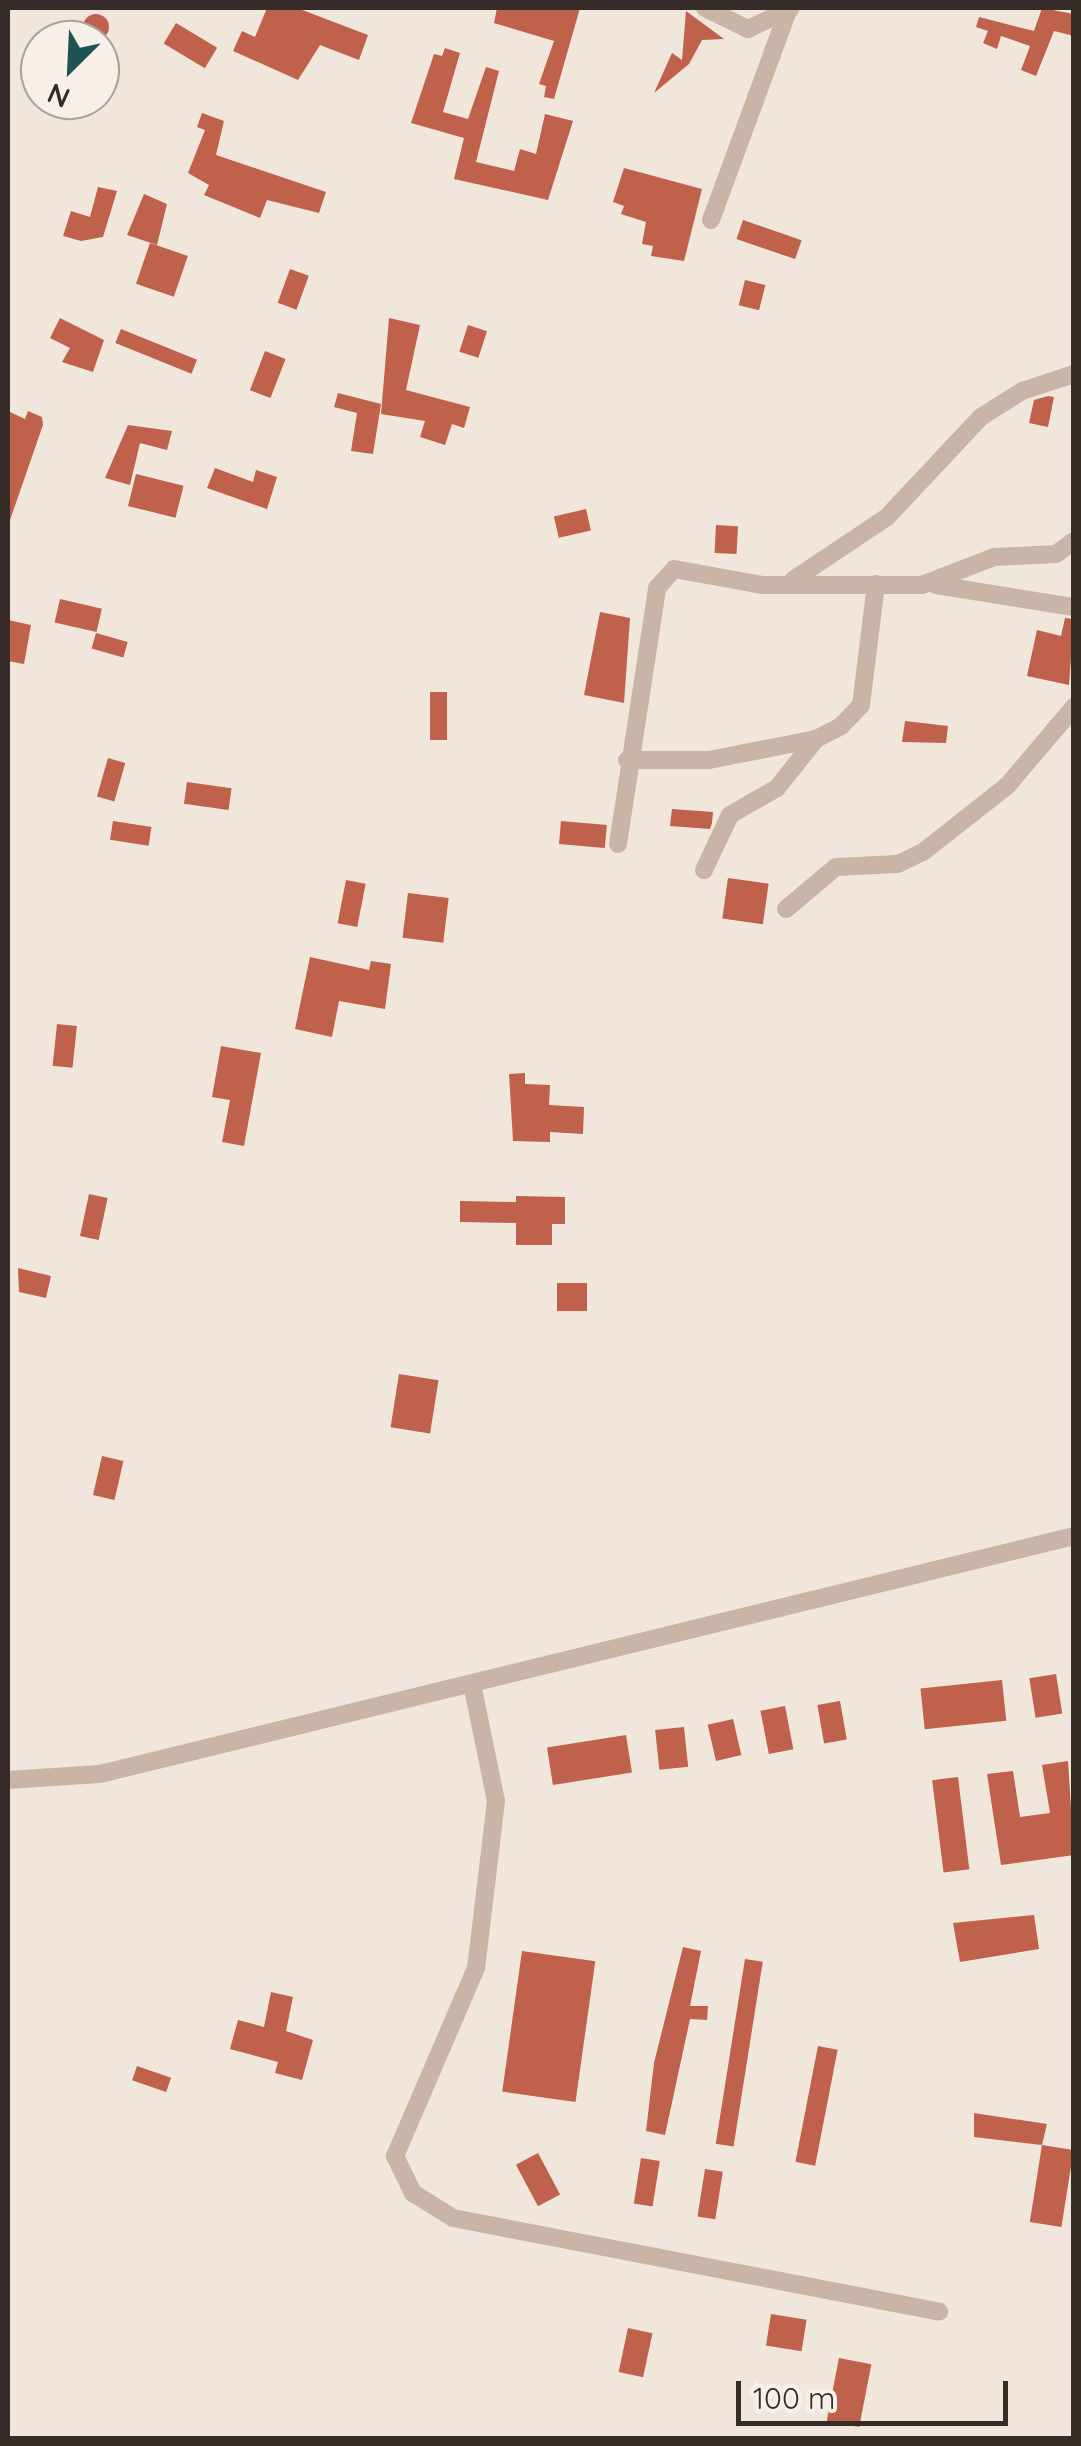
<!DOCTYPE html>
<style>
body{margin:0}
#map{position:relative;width:1081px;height:2446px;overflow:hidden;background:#f0e6dc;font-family:Quicksand,sans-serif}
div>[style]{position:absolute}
.building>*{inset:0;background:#bf614b;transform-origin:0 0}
.round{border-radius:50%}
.minor>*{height:18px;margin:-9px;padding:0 9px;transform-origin:9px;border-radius:9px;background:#c8b5a8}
span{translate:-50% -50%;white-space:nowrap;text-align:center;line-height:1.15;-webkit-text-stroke:8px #f8f0e8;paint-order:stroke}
.frame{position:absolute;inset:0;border:10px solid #352c28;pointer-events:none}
.north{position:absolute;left:20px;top:20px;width:100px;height:100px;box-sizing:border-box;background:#f8f0e8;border:2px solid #aaa29b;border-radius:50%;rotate:204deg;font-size:28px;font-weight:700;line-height:40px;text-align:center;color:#352c28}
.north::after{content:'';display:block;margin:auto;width:35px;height:45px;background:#205454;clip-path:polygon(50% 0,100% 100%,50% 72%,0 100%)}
.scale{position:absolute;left:736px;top:2381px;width:272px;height:45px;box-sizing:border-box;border:5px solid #352c28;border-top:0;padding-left:12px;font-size:30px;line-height:35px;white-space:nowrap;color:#352c28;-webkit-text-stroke:8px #f8f0e8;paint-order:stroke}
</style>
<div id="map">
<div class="building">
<div style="clip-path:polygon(267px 8px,297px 8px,368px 35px,359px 60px,320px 45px,298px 80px,233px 51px,242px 31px,255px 37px)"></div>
<div style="clip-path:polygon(497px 8px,580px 8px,554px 99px,544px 97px,546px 86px,539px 84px,554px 41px,494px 23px)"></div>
<div style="clip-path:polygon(1042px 8px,1074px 14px,1074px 36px,1054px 31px,1036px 76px,1021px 70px,1030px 46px,1001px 36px,997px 49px,983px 43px,988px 31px,976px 27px,979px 17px,1034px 31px)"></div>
<div style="clip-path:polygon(686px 11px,724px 39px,702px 40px,689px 64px,654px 93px,672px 53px,682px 60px)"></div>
<div class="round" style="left:83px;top:14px;width:26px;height:26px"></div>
<div style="left:176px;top:23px;width:48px;height:24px;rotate:31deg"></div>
<div style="clip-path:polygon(445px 48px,460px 53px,443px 112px,468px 119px,486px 67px,499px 71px,476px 162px,514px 171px,520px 149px,536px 154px,545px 114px,573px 121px,548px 200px,454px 179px,464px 138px,411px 123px,434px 54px,442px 56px)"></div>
<div style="clip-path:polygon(202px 113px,224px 121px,216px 155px,326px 192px,319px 213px,267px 200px,260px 218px,204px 195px,209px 185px,188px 173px,205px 130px,197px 127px)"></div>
<div style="clip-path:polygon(624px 168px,702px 189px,684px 261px,651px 256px,653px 246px,642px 244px,646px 222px,621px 214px,624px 206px,613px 202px)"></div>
<div style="clip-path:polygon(98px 187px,117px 191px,103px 237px,81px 241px,63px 236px,71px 211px,90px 217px)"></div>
<div style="clip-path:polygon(144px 194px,167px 204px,157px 245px,127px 235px)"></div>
<div style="left:743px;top:220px;width:62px;height:20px;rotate:19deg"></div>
<div style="left:150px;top:243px;width:40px;height:43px;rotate:19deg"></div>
<div style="left:290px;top:269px;width:20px;height:36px;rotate:20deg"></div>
<div style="left:745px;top:280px;width:21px;height:26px;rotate:14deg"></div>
<div style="clip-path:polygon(60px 318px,104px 340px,93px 372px,62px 362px,70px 348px,50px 338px)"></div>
<div style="clip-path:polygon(389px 318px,420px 325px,406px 390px,470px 407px,464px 428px,452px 424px,445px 445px,420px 437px,425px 421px,381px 414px)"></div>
<div style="left:468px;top:325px;width:20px;height:28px;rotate:18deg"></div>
<div style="left:121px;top:329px;width:82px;height:15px;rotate:22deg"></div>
<div style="left:265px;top:351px;width:22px;height:42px;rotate:21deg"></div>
<div style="clip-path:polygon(338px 393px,381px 404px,373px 454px,351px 451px,357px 413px,334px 407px)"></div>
<div style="clip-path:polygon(1048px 396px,1054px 397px,1048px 427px,1029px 423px,1034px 400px)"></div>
<div style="clip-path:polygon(8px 411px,25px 419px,28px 411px,42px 417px,43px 425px,10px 520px)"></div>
<div style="clip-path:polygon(128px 425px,172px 431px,167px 450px,140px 443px,130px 485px,105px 478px)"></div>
<div style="clip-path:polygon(215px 468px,253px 482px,256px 470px,277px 477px,267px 509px,207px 488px)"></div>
<div style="left:136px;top:474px;width:49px;height:33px;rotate:14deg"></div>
<div style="left:586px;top:509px;width:22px;height:33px;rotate:77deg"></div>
<div style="left:716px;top:525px;width:22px;height:28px;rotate:3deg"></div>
<div style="left:60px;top:599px;width:43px;height:24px;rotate:13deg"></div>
<div style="clip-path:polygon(600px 612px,630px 618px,624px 703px,584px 695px)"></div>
<div style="clip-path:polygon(1065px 618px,1074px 619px,1069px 685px,1027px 676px,1037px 630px,1061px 636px)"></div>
<div style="clip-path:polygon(8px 620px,31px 625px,24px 664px,8px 661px)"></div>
<div style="left:96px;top:633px;width:33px;height:16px;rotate:16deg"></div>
<div style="left:430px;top:692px;width:17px;height:48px"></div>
<div style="clip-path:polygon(905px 721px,948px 726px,946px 743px,902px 742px)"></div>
<div style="left:108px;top:758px;width:18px;height:40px;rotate:16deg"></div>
<div style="left:187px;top:782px;width:45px;height:22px;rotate:8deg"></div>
<div style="clip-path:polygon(672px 809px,713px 812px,712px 823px,710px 829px,670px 826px)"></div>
<div style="left:113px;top:821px;width:39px;height:19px;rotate:9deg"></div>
<div style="left:561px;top:821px;width:46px;height:23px;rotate:5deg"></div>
<div style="left:728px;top:878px;width:41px;height:41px;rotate:8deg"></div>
<div style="left:346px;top:880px;width:20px;height:44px;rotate:11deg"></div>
<div style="left:408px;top:893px;width:41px;height:45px;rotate:7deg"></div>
<div style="clip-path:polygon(310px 957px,369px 970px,371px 961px,391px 964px,385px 1009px,339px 1001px,332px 1037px,295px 1029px)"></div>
<div style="left:57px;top:1024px;width:20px;height:42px;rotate:6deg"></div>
<div style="clip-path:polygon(221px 1046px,261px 1053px,244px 1146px,222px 1142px,230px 1100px,212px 1097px)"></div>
<div style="clip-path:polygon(525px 1073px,525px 1084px,550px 1085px,549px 1105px,584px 1107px,583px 1134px,550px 1132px,550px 1142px,513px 1141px,509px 1074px)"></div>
<div style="left:89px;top:1194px;width:19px;height:43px;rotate:12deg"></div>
<div style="clip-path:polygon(516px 1196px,565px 1197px,565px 1224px,552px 1224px,552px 1245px,516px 1245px,516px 1223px,460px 1222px,460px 1201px,516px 1202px)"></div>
<div style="clip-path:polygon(18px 1268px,51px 1276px,46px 1298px,19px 1292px)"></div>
<div style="left:557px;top:1283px;width:30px;height:28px"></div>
<div style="left:399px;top:1374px;width:40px;height:54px;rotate:9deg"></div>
<div style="left:102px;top:1456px;width:22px;height:40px;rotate:13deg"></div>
<div style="left:1056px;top:1674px;width:40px;height:27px;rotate:81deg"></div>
<div style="left:1002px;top:1680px;width:41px;height:82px;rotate:84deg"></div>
<div style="left:840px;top:1701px;width:39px;height:23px;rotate:80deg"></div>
<div style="left:785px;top:1706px;width:44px;height:25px;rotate:79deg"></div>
<div style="left:733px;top:1719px;width:37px;height:26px;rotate:77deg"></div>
<div style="left:684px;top:1727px;width:40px;height:29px;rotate:84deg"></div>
<div style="left:626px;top:1735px;width:38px;height:80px;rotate:81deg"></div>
<div style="clip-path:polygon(1068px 1761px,1074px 1855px,1001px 1865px,987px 1774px,1013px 1771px,1020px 1817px,1050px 1813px,1042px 1765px)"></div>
<div style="left:958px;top:1777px;width:93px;height:26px;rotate:83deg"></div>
<div style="clip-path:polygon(1034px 1915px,1039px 1949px,960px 1962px,953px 1923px)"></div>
<div style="clip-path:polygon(683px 1947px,701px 1951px,690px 2006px,708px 2006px,707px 2020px,690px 2019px,665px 2135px,646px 2131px,654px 2063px)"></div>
<div style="left:522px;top:1951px;width:74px;height:142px;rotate:8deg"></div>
<div style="left:745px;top:1959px;width:18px;height:187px;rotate:9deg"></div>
<div style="clip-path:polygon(271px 1992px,293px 1997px,286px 2031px,313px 2040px,302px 2080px,275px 2073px,278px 2062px,230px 2049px,238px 2020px,264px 2027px)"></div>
<div style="left:818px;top:2046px;width:20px;height:118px;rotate:11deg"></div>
<div style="left:137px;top:2066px;width:36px;height:15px;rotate:19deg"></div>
<div style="clip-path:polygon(974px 2113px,1047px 2124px,1042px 2145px,974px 2137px)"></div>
<div style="left:1042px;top:2145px;width:32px;height:78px;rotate:9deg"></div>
<div style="left:538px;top:2153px;width:47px;height:25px;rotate:62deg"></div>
<div style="left:641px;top:2158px;width:19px;height:46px;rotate:9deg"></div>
<div style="left:705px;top:2169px;width:18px;height:48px;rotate:9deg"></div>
<div style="left:771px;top:2314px;width:36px;height:32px;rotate:9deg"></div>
<div style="left:628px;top:2328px;width:25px;height:45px;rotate:12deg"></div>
<div style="left:839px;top:2358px;width:33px;height:64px;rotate:11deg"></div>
</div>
<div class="minor">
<div style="left:705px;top:8px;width:48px;rotate:26deg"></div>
<div style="left:748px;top:29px;width:47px;rotate:-25.5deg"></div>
<div style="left:711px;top:220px;width:226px;rotate:-69.8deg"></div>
<div style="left:793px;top:580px;width:113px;rotate:-33.8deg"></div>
<div style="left:887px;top:517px;width:137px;rotate:-46.8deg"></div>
<div style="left:981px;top:417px;width:49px;rotate:-32.4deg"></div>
<div style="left:1022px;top:391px;width:55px;rotate:-18.1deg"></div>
<div style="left:936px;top:585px;width:140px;rotate:9.1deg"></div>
<div style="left:627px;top:760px;width:82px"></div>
<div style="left:709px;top:760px;width:109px;rotate:-11.1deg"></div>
<div style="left:816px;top:739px;width:28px;rotate:-27deg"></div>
<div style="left:841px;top:726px;width:29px;rotate:-46deg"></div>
<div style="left:861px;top:705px;width:122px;rotate:-82.9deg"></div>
<div style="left:618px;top:844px;width:259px;rotate:-81.3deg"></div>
<div style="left:657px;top:588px;width:25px;rotate:-48deg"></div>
<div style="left:674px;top:569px;width:89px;rotate:10.3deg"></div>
<div style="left:762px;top:585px;width:160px"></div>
<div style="left:922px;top:585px;width:77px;rotate:-21.3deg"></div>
<div style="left:994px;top:557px;width:62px;rotate:-2.8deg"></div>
<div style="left:1056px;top:554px;width:22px;rotate:-36deg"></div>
<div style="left:704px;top:870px;width:61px;rotate:-64.7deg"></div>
<div style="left:730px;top:815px;width:54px;rotate:-29.9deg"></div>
<div style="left:777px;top:788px;width:63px;rotate:-51.5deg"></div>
<div style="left:786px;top:909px;width:65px;rotate:-40deg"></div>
<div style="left:836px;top:867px;width:62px;rotate:-2.8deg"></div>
<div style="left:898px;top:864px;width:28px;rotate:-26deg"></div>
<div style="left:923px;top:852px;width:107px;rotate:-38.2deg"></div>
<div style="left:1007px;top:786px;width:104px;rotate:-49.7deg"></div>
<div style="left:472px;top:1684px;width:119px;rotate:78.4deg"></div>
<div style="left:496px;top:1801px;width:168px;rotate:96.8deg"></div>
<div style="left:476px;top:1968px;width:205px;rotate:113.3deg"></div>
<div style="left:395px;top:2156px;width:41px;rotate:64.1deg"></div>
<div style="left:413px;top:2193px;width:47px;rotate:32deg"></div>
<div style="left:453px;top:2218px;width:495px;rotate:10.9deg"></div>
<div style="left:8px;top:1780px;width:92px;rotate:-3.7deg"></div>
<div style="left:100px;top:1774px;width:1003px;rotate:-13.73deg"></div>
</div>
<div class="frame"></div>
<div class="north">N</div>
<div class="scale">100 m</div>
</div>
